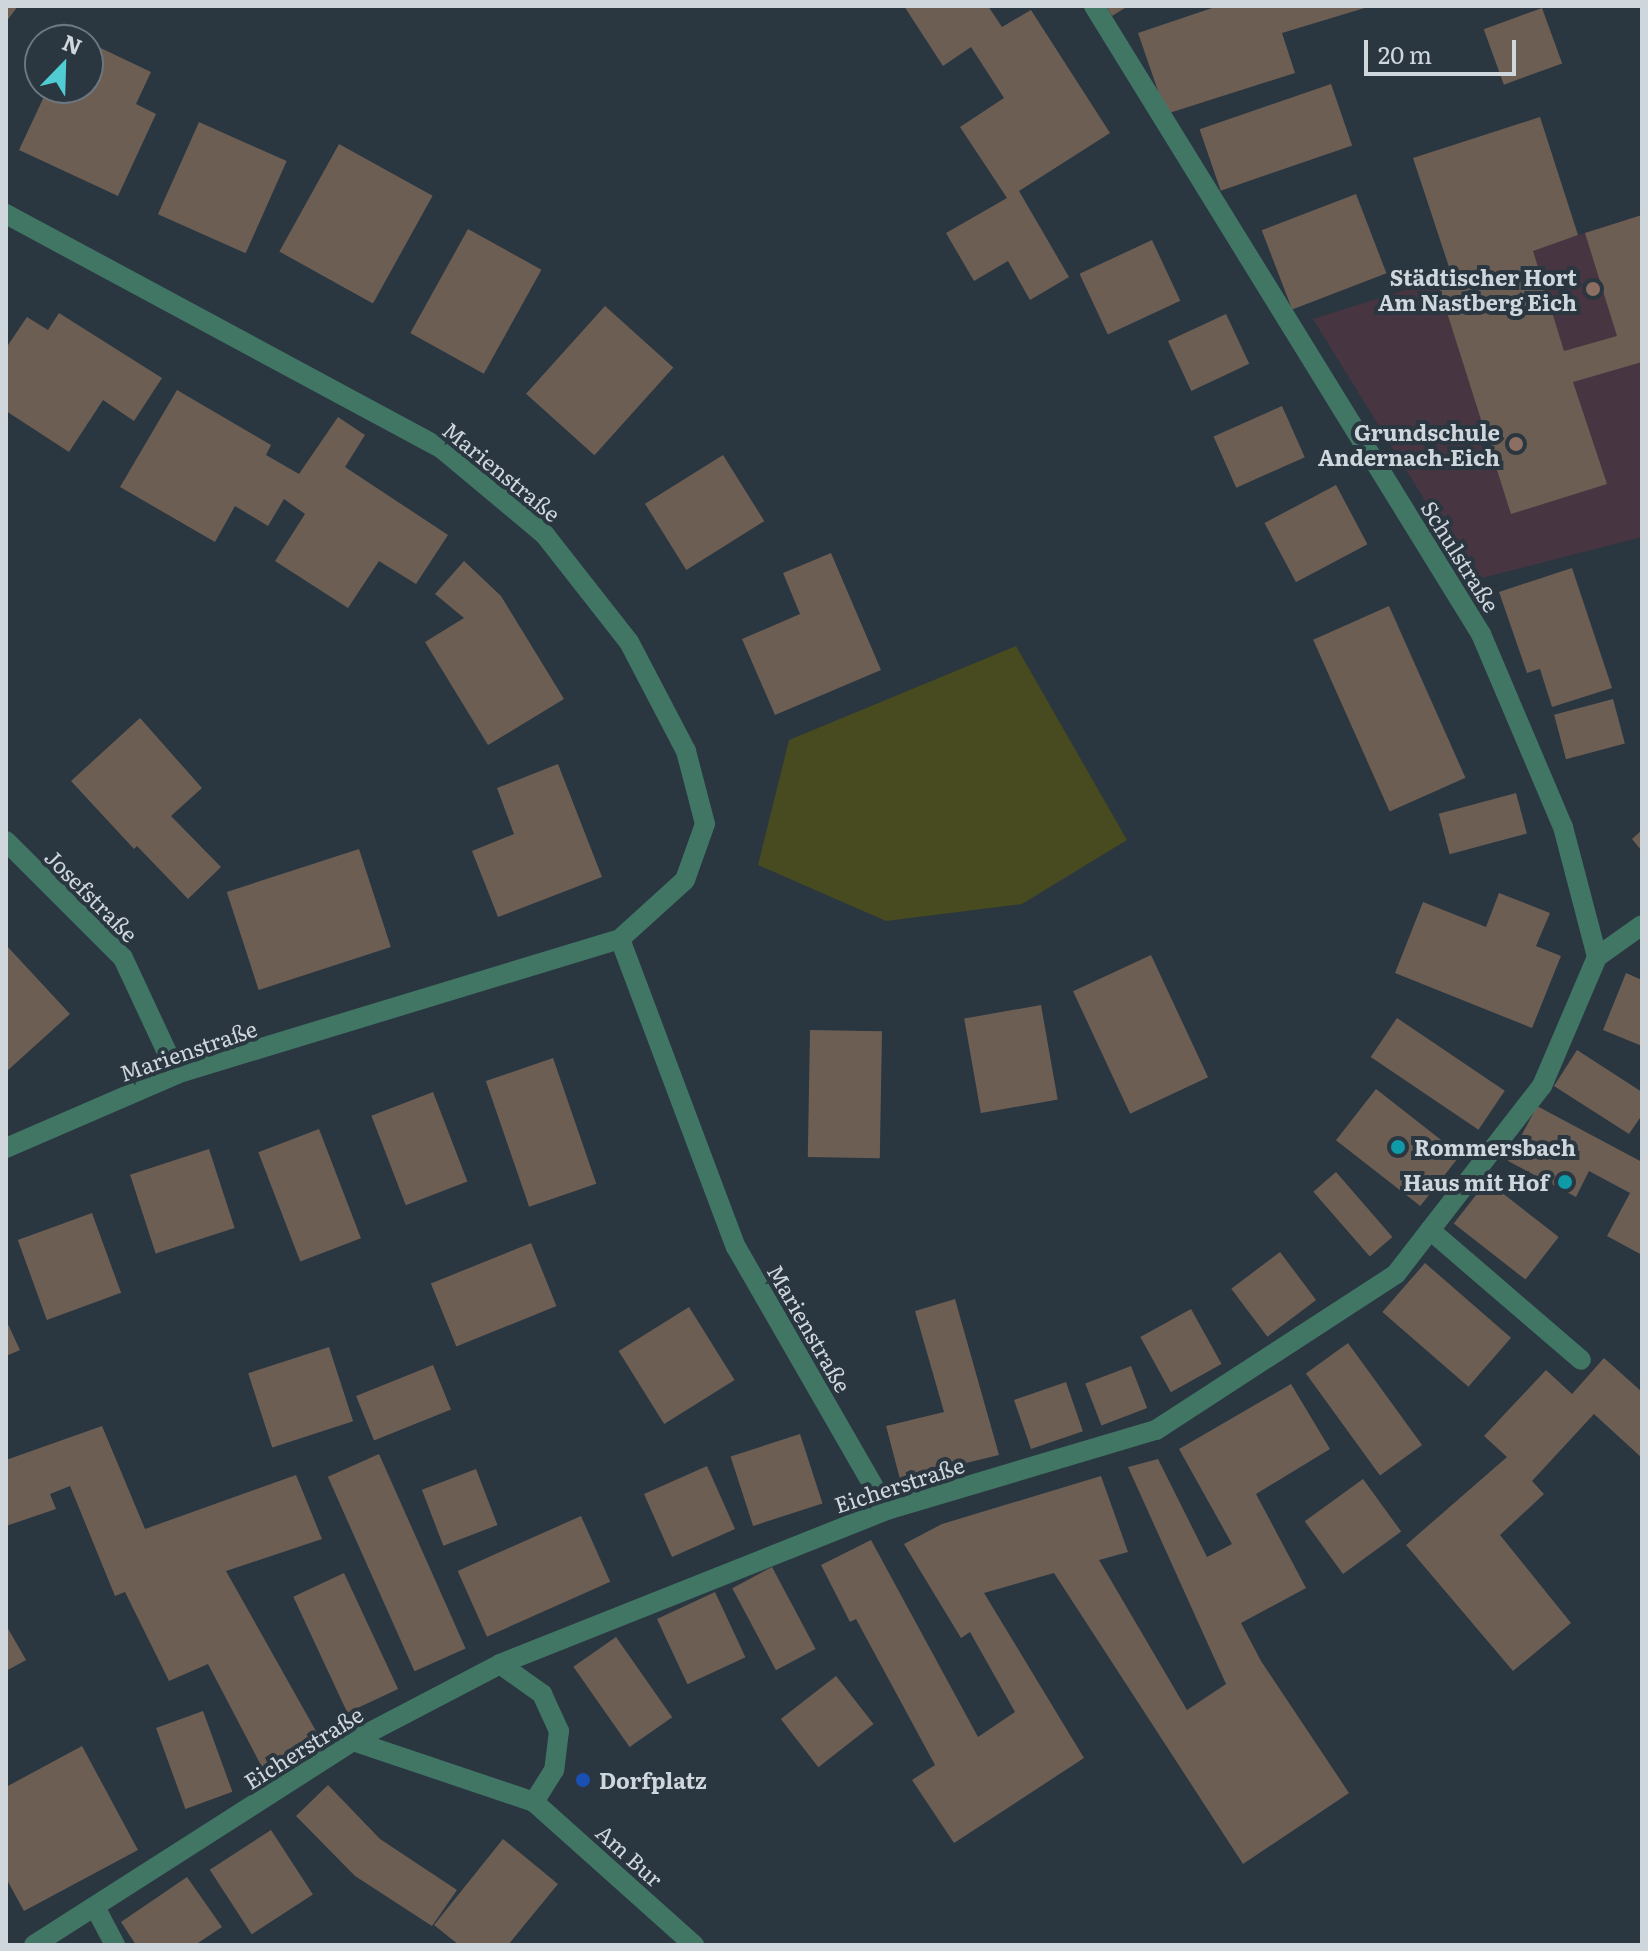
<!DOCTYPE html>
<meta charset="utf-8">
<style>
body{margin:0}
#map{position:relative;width:1648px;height:1951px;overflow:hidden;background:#2a3640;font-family:Literata,serif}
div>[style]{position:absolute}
.education>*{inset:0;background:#473641}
.green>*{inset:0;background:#474b1f}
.building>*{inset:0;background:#6d5e54;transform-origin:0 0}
.minor>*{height:20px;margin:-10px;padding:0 10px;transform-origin:10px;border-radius:10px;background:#417564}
.dots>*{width:22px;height:22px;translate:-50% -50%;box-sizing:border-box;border:4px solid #2a3640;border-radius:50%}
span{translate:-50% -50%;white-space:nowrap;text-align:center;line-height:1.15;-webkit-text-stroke:8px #2a3640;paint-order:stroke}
.poi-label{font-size:22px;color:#cfd7dd;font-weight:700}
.right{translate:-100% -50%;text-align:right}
.left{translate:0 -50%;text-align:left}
.street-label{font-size:22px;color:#cfd7dd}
.frame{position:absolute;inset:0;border:8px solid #cfd7dd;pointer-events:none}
.north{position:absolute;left:24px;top:24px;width:80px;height:80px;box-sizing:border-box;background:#2a3640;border:2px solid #6c767f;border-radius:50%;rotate:23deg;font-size:22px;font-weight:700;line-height:32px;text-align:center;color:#cfd7dd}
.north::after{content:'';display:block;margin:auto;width:28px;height:36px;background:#51ccd3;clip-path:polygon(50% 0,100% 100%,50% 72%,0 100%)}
.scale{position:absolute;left:1364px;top:40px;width:152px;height:36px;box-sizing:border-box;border:4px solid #cfd7dd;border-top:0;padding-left:10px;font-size:24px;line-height:28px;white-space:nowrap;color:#cfd7dd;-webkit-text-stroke:6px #2a3640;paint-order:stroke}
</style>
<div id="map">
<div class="education">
<div style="clip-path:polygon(1642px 215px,1642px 537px,1474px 580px,1313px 319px)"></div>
</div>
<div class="green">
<div style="clip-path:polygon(1016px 646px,1127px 840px,1022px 904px,886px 921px,758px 865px,789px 740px)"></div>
</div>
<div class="building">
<div style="clip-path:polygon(6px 6px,18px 6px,6px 22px)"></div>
<div style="clip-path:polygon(904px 6px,988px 6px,1002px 27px,1031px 10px,1110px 133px,1019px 191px,1069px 277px,1030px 300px,1008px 261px,974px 281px,946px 233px,1007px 198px,960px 127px,1004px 98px,971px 47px,943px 66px)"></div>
<div style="clip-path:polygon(1106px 6px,1128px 6px,1112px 16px)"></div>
<div style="clip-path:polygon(1218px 6px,1368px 6px,1368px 7px,1282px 33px,1295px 73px,1166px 114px,1138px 33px)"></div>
<div style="left:1542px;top:8px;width:59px;height:62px;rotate:70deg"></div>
<div style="clip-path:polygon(88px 42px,151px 72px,136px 104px,156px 114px,118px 196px,19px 150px,48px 88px,88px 88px)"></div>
<div style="left:1331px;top:84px;width:65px;height:139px;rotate:71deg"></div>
<div style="clip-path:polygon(1540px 117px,1578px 235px,1533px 251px,1564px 351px,1617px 336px,1585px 233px,1642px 215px,1642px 362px,1573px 382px,1607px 484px,1511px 514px,1437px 281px,1452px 276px,1413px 158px)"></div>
<div style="left:199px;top:122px;width:96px;height:101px;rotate:24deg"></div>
<div style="left:339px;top:144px;width:107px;height:123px;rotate:29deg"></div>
<div style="left:1356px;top:194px;width:85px;height:101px;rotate:69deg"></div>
<div style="left:468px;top:229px;width:84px;height:119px;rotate:29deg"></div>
<div style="left:1152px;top:240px;width:67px;height:80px;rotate:65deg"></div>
<div style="left:605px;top:306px;width:92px;height:118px;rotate:42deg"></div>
<div style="clip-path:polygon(59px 313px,162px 378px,134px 421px,103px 400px,69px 452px,6px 411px,6px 348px,27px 317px,48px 330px)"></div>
<div style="left:1226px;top:314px;width:55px;height:64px;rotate:65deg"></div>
<div style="clip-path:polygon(177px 390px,271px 445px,266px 455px,299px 474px,338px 417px,365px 435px,345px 467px,448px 535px,416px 584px,379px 561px,348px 608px,275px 561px,305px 514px,284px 499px,268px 526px,235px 506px,215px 542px,120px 487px)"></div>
<div style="left:1282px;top:406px;width:56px;height:75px;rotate:66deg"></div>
<div style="left:723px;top:455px;width:78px;height:92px;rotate:58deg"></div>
<div style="left:1336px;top:485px;width:67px;height:81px;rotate:62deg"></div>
<div style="clip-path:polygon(831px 553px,881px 670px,775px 715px,742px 639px,800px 614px,783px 573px)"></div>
<div style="clip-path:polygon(464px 561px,501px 596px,564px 699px,488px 745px,425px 642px,464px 618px,435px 594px)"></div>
<div style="clip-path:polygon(1572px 568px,1612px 688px,1552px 707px,1540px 669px,1527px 673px,1499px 592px)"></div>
<div style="left:1389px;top:606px;width:188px;height:83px;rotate:66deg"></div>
<div style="left:1613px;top:699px;width:46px;height:61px;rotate:75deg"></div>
<div style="clip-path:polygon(140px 718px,202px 788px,171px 816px,221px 867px,188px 899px,137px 846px,134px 849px,71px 781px)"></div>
<div style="clip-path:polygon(558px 764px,602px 877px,498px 917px,472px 851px,514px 834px,497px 788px)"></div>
<div style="left:1516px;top:793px;width:42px;height:80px;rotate:75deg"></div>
<div style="clip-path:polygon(1642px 830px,1642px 851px,1632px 839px)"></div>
<div style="left:359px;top:849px;width:103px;height:139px;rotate:72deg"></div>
<div style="clip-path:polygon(1499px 893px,1550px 913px,1536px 946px,1561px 956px,1532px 1028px,1395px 973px,1423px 902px,1486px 927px)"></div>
<div style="clip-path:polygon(6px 945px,70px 1014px,6px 1072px)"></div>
<div style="left:1151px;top:955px;width:135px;height:86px;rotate:65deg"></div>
<div style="clip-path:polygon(1626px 973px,1642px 980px,1642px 1046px,1603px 1030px)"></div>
<div style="left:1041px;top:1005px;width:96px;height:78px;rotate:80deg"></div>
<div style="left:1397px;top:1018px;width:130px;height:47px;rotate:34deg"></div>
<div style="left:810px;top:1030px;width:72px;height:127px;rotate:1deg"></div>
<div style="clip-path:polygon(1577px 1050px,1642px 1092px,1642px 1115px,1629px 1134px,1554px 1086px)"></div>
<div style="left:553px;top:1058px;width:133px;height:71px;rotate:71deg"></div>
<div style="left:1376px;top:1089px;width:107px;height:65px;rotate:38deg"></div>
<div style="left:433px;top:1092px;width:96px;height:66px;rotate:69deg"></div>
<div style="clip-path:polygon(1537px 1106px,1642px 1162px,1642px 1255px,1607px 1236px,1630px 1193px,1589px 1171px,1576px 1197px,1508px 1161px)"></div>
<div style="left:319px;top:1129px;width:117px;height:65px;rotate:69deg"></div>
<div style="left:209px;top:1149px;width:83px;height:83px;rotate:72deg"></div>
<div style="left:1336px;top:1172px;width:86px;height:30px;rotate:49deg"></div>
<div style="left:1487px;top:1181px;width:91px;height:54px;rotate:38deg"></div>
<div style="left:92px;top:1213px;width:85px;height:79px;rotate:70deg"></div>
<div style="left:531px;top:1243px;width:68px;height:108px;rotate:68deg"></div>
<div style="left:1280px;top:1252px;width:60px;height:61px;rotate:53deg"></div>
<div style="left:1425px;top:1263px;width:114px;height:65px;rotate:41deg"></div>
<div style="clip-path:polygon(955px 1299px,999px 1455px,900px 1479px,886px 1426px,944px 1412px,915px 1311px)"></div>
<div style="left:689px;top:1307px;width:86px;height:83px;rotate:58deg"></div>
<div style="left:1191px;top:1309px;width:63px;height:58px;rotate:61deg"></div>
<div style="clip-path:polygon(6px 1320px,20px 1350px,6px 1356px)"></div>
<div style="left:1348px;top:1343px;width:126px;height:52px;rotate:54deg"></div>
<div style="left:329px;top:1347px;width:78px;height:85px;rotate:72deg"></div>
<div style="clip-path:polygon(1604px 1358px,1642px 1392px,1642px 1458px,1594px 1414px,1532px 1481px,1544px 1494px,1500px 1535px,1571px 1623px,1513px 1671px,1406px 1545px,1507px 1457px,1484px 1436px,1546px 1370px,1572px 1394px)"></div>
<div style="left:433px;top:1365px;width:48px;height:83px;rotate:68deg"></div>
<div style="left:1131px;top:1366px;width:45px;height:49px;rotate:69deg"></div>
<div style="left:1066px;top:1382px;width:52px;height:55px;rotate:71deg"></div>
<div style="clip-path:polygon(1291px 1384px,1330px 1449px,1256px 1494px,1306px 1588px,1241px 1623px,1261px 1661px,1349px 1793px,1243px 1864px,1054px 1573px,984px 1593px,1084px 1758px,954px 1843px,912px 1780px,935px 1765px,856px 1619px,850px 1622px,821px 1565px,871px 1540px,978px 1737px,1015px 1712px,970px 1632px,961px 1638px,904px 1544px,942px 1524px,1101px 1476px,1128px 1552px,1099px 1560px,1187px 1710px,1226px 1684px,1128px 1467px,1158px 1459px,1207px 1557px,1232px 1544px,1179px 1449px)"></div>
<div style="clip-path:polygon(102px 1426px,145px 1529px,296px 1475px,322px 1539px,226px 1571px,321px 1740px,264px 1771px,208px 1664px,169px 1681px,125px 1592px,115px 1596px,70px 1486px,50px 1494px,56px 1509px,6px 1526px,6px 1460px)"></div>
<div style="left:800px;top:1434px;width:73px;height:73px;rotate:72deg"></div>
<div style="left:379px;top:1454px;width:213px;height:56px;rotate:66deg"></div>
<div style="left:707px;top:1466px;width:69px;height:69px;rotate:66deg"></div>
<div style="left:476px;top:1469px;width:60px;height:58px;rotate:69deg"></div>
<div style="left:1363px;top:1479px;width:65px;height:72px;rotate:54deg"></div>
<div style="left:581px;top:1516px;width:72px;height:135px;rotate:66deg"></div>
<div style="left:772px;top:1567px;width:93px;height:45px;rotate:62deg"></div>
<div style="left:344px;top:1573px;width:128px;height:56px;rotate:65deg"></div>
<div style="left:715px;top:1592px;width:72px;height:64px;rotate:65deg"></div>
<div style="clip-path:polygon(6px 1625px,26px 1660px,6px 1671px)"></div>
<div style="left:616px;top:1637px;width:98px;height:52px;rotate:55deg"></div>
<div style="left:836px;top:1676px;width:61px;height:70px;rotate:52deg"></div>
<div style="left:203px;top:1711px;width:86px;height:50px;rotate:70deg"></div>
<div style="clip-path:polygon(82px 1746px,138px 1850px,24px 1911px,6px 1878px,6px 1787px)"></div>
<div style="clip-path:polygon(328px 1785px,380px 1839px,457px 1890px,432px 1926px,355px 1876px,296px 1816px)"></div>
<div style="left:271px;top:1830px;width:77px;height:73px;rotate:57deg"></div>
<div style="clip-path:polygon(503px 1839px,558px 1884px,508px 1945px,459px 1945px,434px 1925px)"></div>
<div style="clip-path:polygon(187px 1877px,222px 1927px,195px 1945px,136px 1945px,121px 1922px)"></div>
</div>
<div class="minor">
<div style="left:1094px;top:6px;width:738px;rotate:58.36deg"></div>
<div style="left:1481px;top:634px;width:210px;rotate:67deg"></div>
<div style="left:1563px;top:827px;width:134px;rotate:75.3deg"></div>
<div style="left:6px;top:214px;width:494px;rotate:28.3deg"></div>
<div style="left:441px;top:448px;width:136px;rotate:39.9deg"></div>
<div style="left:545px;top:535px;width:136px;rotate:51.9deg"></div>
<div style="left:629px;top:642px;width:123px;rotate:62.4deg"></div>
<div style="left:686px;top:751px;width:75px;rotate:75.4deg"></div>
<div style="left:705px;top:824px;width:59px;rotate:109.7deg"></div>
<div style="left:685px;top:880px;width:88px;rotate:137.8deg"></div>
<div style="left:620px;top:939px;width:463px;rotate:163.1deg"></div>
<div style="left:177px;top:1074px;width:186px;rotate:156.6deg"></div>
<div style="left:6px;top:841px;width:165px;rotate:45deg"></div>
<div style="left:123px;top:958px;width:128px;rotate:65deg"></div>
<div style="left:620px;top:939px;width:329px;rotate:69.4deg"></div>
<div style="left:736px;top:1247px;width:303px;rotate:60.1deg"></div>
<div style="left:1430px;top:1230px;width:199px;rotate:40.7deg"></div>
<div style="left:500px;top:1664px;width:52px;rotate:35.5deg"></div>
<div style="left:542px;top:1694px;width:41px;rotate:65.3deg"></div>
<div style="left:559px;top:1731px;width:39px;rotate:97deg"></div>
<div style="left:554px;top:1770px;width:38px;rotate:122deg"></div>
<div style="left:353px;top:1741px;width:191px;rotate:18.6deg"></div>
<div style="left:534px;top:1802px;width:215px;rotate:41.8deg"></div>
<div style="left:95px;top:1907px;width:43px;rotate:62.2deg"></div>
<div style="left:34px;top:1945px;width:379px;rotate:-32.6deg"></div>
<div style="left:353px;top:1741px;width:166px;rotate:-27.6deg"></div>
<div style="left:500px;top:1664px;width:417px;rotate:-21.7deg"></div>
<div style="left:887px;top:1510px;width:281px;rotate:-16.6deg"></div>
<div style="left:1156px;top:1430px;width:286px;rotate:-33deg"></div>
<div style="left:1396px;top:1274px;width:238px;rotate:-52.2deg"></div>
<div style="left:1542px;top:1086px;width:140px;rotate:-66.9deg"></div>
<div style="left:1597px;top:957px;width:55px;rotate:-35.4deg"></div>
</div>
<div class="dots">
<div style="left:1593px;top:289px;background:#8d6e63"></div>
<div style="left:1516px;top:444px;background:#8d6e63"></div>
<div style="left:1398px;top:1147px;background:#0f9aa8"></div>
<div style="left:1565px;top:1182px;background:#0f9aa8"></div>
<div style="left:583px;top:1780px;background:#1a4fb4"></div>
</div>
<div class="poi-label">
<span class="right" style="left:1577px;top:289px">Städtischer Hort<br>Am Nastberg Eich</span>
<span class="right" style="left:1500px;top:444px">Grundschule<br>Andernach-Eich</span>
<span class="left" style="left:1414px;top:1147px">Rommersbach</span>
<span class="right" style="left:1549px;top:1182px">Haus mit Hof</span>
<span class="left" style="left:599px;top:1780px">Dorfplatz</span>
</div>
<div class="street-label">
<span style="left:502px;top:471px;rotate:39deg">Marienstraße</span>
<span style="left:1461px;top:556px;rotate:58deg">Schulstraße</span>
<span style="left:92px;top:895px;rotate:45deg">Josefstraße</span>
<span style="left:188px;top:1050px;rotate:-19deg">Marienstraße</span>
<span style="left:810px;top:1328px;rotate:60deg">Marienstraße</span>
<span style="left:899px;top:1484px;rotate:-18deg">Eicherstraße</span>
<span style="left:303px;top:1747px;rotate:-32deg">Eicherstraße</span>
<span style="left:630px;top:1855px;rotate:42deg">Am Bur</span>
</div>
<div class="frame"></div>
<div class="north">N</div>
<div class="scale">20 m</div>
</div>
